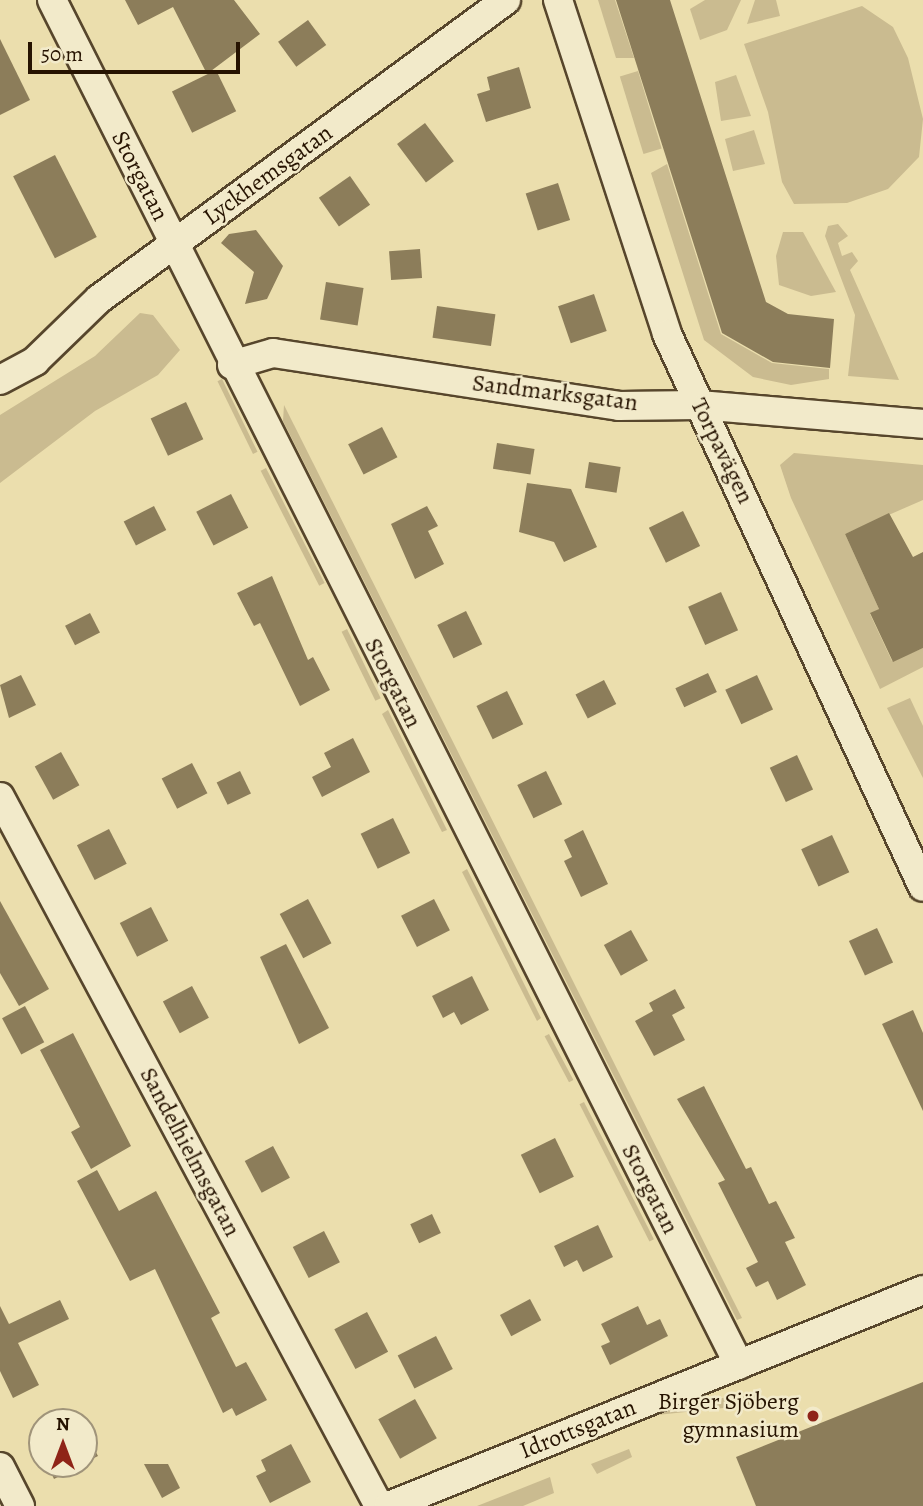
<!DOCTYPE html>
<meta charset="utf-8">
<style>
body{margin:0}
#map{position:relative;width:923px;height:1506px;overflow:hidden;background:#ebdead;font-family:Alegreya,serif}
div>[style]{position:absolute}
.green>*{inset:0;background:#cabb90;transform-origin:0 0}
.building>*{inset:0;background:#8c7d5a;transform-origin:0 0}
.roads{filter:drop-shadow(2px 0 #57462c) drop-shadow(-2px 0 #57462c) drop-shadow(0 2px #57462c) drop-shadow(0 -2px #57462c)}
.minor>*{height:28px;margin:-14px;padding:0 14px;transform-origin:14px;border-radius:14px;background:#f2eaca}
.dots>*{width:19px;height:19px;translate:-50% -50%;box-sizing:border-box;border:4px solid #f2eaca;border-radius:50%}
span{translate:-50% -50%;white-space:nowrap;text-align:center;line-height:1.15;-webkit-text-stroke:5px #f2eaca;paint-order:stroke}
.street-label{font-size:24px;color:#261301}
.poi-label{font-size:24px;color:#261301}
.right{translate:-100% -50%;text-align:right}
.north{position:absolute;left:28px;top:1408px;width:70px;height:70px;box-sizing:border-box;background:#f2eaca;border:2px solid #a0947a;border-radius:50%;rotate:0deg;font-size:19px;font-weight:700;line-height:28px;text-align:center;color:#261301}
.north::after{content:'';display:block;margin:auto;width:24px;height:32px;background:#8f2418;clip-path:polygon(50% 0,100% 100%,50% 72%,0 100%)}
.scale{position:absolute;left:28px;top:42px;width:212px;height:32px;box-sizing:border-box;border:4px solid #261301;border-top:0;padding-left:9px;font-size:21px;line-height:24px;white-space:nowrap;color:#261301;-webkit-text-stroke:5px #f2eaca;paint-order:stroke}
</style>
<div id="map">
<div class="green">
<div style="clip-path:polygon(598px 0,615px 0,634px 58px,616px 58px)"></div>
<div style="clip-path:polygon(705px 0,741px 0,727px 30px,700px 40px,690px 9px)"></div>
<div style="clip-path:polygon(755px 0,776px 0,780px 16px,747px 24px)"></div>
<div style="clip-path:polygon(862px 6px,893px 27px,908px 58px,923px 119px,919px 157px,888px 189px,847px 203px,794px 204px,782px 182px,768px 112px,744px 44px)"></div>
<div style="left:638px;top:71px;width:81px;height:19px;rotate:73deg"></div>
<div style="clip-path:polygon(736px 75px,751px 116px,721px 121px,715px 82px)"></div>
<div style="clip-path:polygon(754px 130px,765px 164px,733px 171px,725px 139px)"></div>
<div style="clip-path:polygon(667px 164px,721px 334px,772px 363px,829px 369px,829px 379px,791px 385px,753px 377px,704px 340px,651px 173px)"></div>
<div style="clip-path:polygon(838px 224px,848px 236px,838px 243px,842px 256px,852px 252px,858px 261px,850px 270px,899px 380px,848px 376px,855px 315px,825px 236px,828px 226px)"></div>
<div style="clip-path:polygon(783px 232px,803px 232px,836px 292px,811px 296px,779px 285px,776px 256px)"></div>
<div style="clip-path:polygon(140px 313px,153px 315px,180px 350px,158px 375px,95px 411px,0 483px,0 415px,95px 356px)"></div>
<div style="left:222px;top:379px;width:81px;height:5px;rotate:64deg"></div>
<div style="clip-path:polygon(284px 405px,742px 1318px,737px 1320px,283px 421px)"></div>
<div style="clip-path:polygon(794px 453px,923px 465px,923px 500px,845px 534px,879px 609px,870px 614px,892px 661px,923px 648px,923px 667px,880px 689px,791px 498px,780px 465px)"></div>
<div style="left:266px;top:468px;width:129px;height:6px;rotate:63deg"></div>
<div style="left:347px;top:629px;width:77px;height:6px;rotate:64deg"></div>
<div style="clip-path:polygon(910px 698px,923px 726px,923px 778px,887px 708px)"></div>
<div style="clip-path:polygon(388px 710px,447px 830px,442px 832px,382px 714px)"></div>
<div style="clip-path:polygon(467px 869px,541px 1018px,537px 1021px,462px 872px)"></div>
<div style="left:549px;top:1034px;width:52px;height:5px;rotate:62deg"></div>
<div style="left:584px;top:1102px;width:154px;height:5px;rotate:63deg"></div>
<div style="left:761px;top:1394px;width:10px;height:113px;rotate:84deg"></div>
<div style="clip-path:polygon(629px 1449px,632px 1457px,597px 1474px,591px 1464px)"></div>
<div style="clip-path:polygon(550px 1477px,554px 1493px,523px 1506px,477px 1506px)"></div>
</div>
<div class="building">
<div style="clip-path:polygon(125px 0,234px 0,260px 34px,207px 74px,173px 7px,138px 25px)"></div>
<div style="clip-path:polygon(616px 0,670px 0,766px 302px,788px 314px,834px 319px,830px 368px,773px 362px,722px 333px)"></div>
<div style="left:308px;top:20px;width:31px;height:37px;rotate:54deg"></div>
<div style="clip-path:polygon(0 39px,30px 100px,0 115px)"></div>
<div style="clip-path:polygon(519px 67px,531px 108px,486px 122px,477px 94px,490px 90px,487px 77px)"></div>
<div style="left:216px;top:70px;width:46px;height:49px;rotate:64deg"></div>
<div style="left:425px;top:123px;width:48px;height:35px;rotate:53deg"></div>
<div style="left:55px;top:155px;width:92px;height:47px;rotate:63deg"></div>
<div style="left:350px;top:176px;width:35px;height:38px;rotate:55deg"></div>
<div style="left:558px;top:183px;width:39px;height:34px;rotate:72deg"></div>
<div style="clip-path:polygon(256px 230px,283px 266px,267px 299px,245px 304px,254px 272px,221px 243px,229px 234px)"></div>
<div style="left:420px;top:249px;width:29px;height:31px;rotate:86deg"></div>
<div style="left:326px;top:282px;width:38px;height:38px;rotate:9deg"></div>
<div style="left:594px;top:294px;width:39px;height:38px;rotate:71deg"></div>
<div style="left:437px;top:306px;width:59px;height:32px;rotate:8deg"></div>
<div style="left:186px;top:402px;width:41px;height:39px;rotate:65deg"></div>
<div style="left:382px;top:427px;width:34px;height:38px;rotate:63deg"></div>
<div style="left:497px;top:443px;width:38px;height:26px;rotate:9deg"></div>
<div style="left:589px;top:462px;width:32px;height:26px;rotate:9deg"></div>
<div style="clip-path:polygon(527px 483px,571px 489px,597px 547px,564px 562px,554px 542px,519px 532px)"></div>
<div style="left:231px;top:494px;width:38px;height:39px;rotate:63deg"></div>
<div style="left:154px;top:506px;width:27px;height:34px;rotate:63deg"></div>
<div style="clip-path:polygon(427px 506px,438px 526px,428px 531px,444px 564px,415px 579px,391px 524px)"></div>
<div style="left:683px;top:511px;width:39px;height:38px;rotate:64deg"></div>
<div style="clip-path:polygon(889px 513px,913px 557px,923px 552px,923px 648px,893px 662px,870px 613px,879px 609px,845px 534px)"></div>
<div style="clip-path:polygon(272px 576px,308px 660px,313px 657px,330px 690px,300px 706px,260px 623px,254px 626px,237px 593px)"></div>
<div style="left:721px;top:592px;width:42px;height:36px;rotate:66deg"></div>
<div style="left:466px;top:611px;width:37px;height:32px;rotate:64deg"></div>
<div style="left:90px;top:613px;width:22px;height:28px;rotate:63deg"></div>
<div style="left:708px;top:673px;width:21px;height:36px;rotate:65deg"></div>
<div style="clip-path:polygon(21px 675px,36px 705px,9px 718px,0 685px)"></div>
<div style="left:757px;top:675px;width:38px;height:35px;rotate:65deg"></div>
<div style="left:604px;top:680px;width:27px;height:32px;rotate:63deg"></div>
<div style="left:507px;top:691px;width:37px;height:34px;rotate:64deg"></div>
<div style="clip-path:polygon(353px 738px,370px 772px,322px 797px,312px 777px,331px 767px,324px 753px)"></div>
<div style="left:61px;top:752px;width:38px;height:30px;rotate:61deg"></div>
<div style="left:797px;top:755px;width:38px;height:30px;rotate:65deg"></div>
<div style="left:192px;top:763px;width:34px;height:34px;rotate:63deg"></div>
<div style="left:240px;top:771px;width:25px;height:26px;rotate:64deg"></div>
<div style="left:546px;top:771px;width:37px;height:32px;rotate:64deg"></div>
<div style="left:393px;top:818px;width:39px;height:36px;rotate:64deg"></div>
<div style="left:109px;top:829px;width:39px;height:36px;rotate:63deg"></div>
<div style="clip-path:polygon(583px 830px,608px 884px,581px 897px,564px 861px,572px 857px,564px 840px)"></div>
<div style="left:832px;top:835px;width:41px;height:34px;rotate:65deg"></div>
<div style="left:308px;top:899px;width:50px;height:32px;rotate:62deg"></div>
<div style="left:434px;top:899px;width:35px;height:37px;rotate:63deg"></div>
<div style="clip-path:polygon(0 901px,49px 989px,19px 1006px,0 973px)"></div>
<div style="left:151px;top:907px;width:38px;height:35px;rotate:63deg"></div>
<div style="left:877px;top:928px;width:38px;height:31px;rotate:65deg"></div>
<div style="left:631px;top:930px;width:35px;height:31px;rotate:61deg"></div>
<div style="clip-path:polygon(286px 944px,329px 1028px,299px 1044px,260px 957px)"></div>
<div style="clip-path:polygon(472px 976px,489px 1010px,461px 1025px,454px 1012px,443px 1018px,432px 996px)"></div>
<div style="left:192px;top:986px;width:36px;height:33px;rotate:62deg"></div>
<div style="clip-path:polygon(675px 989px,685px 1008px,672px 1015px,685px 1040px,654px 1056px,635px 1021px,653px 1011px,649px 1003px)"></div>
<div style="left:25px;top:1006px;width:41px;height:26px;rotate:62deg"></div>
<div style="clip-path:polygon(913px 1010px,923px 1033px,923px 1111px,882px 1024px)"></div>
<div style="clip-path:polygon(73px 1033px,131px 1146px,91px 1169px,71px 1132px,80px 1127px,40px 1050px)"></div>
<div style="clip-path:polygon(704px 1086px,746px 1169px,751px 1167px,769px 1204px,776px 1201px,795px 1238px,785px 1242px,806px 1285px,777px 1300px,768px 1281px,756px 1287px,746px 1268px,758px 1262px,718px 1183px,725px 1180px,677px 1099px)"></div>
<div style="left:555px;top:1138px;width:43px;height:38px;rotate:64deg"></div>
<div style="left:273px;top:1146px;width:36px;height:32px;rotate:62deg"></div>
<div style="clip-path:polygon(97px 1170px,119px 1211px,156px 1191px,220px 1313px,211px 1318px,236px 1367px,246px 1362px,267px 1400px,236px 1416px,232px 1408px,223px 1413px,155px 1269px,130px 1281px,77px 1181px)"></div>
<div style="left:432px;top:1214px;width:21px;height:24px;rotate:65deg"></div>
<div style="clip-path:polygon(598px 1225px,613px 1257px,583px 1272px,577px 1260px,564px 1267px,554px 1246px)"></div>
<div style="left:324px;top:1231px;width:35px;height:35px;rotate:63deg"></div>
<div style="left:530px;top:1299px;width:24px;height:34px;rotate:62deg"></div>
<div style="clip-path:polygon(60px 1300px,69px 1319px,18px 1343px,39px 1385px,13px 1398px,0 1371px,0 1306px,9px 1324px)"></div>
<div style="clip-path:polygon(638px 1306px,647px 1325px,660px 1319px,668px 1336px,610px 1365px,601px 1346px,610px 1342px,601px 1324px)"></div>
<div style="left:367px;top:1312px;width:45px;height:37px;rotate:62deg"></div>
<div style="left:436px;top:1336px;width:37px;height:43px;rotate:63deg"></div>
<div style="clip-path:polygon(923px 1382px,923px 1506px,756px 1506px,736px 1457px)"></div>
<div style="left:415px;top:1399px;width:45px;height:42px;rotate:61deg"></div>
<div style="clip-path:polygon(84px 1430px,98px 1456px,84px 1463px)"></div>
<div style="clip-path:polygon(291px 1444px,311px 1482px,270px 1503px,256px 1476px,266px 1471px,261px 1460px)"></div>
<div style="clip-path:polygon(47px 1464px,83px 1464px,54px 1479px)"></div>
<div style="clip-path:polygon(144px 1464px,168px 1464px,180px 1488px,162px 1498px)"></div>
</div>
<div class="roads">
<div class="minor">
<div style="left:52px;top:0;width:1528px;rotate:63.28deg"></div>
<div style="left:558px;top:0;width:351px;rotate:71.9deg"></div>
<div style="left:667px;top:334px;width:609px;rotate:65.16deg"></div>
<div style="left:232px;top:365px;width:43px;rotate:-16.3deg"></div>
<div style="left:273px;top:353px;width:350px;rotate:8.7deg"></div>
<div style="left:619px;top:406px;width:80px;rotate:-0.7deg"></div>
<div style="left:699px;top:405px;width:225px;rotate:4.8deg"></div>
<div style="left:0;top:380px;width:40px;rotate:-28deg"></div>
<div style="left:35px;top:361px;width:89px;rotate:-44.1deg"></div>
<div style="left:99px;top:299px;width:505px;rotate:-36.3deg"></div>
<div style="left:0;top:797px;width:804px;rotate:61.87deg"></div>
<div style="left:0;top:1467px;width:44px;rotate:62.9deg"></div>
<div style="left:389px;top:1506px;width:576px;rotate:-22.02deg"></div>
</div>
</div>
<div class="dots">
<div style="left:813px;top:1416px;background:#8f2418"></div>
</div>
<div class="street-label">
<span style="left:268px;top:175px;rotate:-36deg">Lyckhemsgatan</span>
<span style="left:140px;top:176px;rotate:63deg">Storgatan</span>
<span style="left:555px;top:393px;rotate:7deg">Sandmarksgatan</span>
<span style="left:722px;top:451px;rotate:64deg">Torpavägen</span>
<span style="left:393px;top:683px;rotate:63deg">Storgatan</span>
<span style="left:190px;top:1152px;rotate:62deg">Sandelhielmsgatan</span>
<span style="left:650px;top:1189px;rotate:63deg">Storgatan</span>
<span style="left:578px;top:1429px;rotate:-22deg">Idrottsgatan</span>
</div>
<div class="poi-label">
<span class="right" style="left:799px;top:1416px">Birger Sjöberg<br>gymnasium</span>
</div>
<div class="north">N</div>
<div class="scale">50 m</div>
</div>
